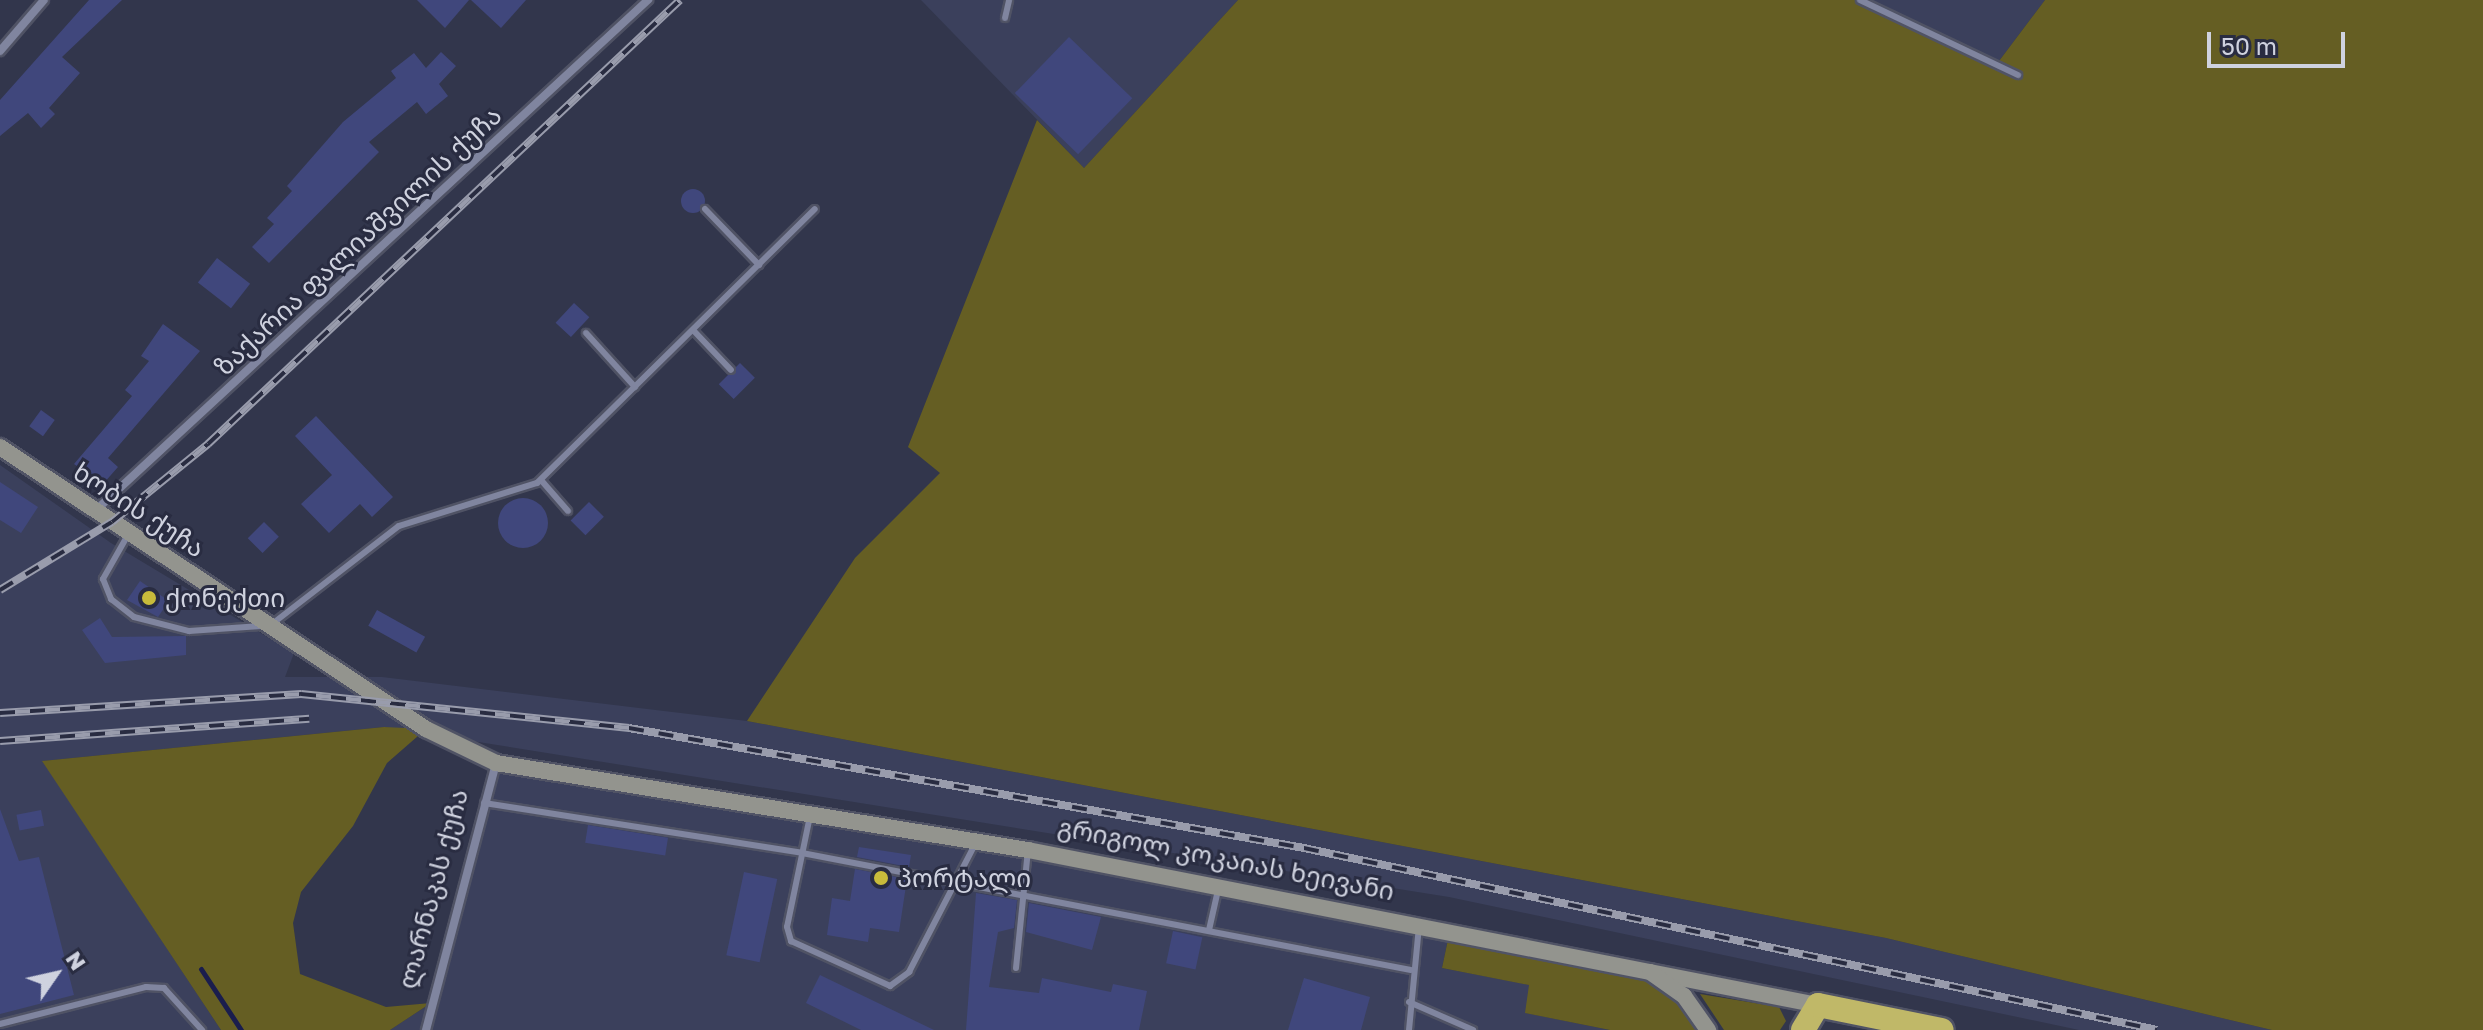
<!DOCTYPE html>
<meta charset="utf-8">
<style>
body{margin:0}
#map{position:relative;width:2483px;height:1030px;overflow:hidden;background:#32364c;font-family:"Golos Text","Noto Sans Georgian",sans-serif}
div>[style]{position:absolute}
.built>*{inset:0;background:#3b405c}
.green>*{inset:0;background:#655e23}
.stream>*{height:5px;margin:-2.5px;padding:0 2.5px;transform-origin:2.5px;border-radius:2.5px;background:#1a1d4d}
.building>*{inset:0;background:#40477c;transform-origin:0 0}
.round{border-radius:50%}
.roads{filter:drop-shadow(2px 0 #505365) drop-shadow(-2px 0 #505365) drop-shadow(0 2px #505365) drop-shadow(0 -2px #505365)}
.lane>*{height:6px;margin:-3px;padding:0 3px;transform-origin:3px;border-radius:3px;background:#80859f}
.street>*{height:8px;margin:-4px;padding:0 4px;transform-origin:4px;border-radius:4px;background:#80859f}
.secondary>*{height:16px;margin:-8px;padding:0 8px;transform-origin:8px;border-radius:8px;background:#93948e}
.highway>*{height:24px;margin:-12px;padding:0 12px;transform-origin:12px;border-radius:12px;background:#c0b868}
.rail>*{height:8px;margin-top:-4px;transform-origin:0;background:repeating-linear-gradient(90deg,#292c41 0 15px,#999cac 0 30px);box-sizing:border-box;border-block:2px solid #999cac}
.dots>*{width:22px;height:22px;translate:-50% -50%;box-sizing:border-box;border:4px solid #292c41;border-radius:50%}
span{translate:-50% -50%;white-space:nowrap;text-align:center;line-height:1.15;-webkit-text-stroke:6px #292c41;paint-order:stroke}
.street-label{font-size:26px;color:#cfd2df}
.poi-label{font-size:26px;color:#cfd2df}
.left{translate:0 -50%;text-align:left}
.north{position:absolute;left:16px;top:934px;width:80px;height:80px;-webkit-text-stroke:6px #292c41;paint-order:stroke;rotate:56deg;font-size:22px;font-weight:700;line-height:32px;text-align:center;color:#cfd2df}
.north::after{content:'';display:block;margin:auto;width:28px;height:36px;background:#cfd2df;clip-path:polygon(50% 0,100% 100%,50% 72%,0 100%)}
.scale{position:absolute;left:2207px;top:32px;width:138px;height:36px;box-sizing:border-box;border:4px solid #cfd2df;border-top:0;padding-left:10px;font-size:24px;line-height:28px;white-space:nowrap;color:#cfd2df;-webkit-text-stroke:6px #292c41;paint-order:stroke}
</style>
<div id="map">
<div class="built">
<div style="clip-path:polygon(921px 0,1238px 0,1084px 168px)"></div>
<div style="clip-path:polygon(1860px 0,2045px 0,1996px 65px)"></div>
<div style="clip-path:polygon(0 465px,111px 543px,294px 653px,285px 677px,382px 677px,747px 721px,1886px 938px,2272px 1030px,2079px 1030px,1449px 897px,384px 727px,43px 761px,221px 1030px,0 1030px)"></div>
<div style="clip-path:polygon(496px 763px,1450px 930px,1442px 968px,1530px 985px,1526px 1013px,1610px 1030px,390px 1030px,431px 1003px)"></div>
</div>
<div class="green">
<div style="clip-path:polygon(1238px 0,1860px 0,1996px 65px,2045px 0,2483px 0,2483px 1030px,2272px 1030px,1886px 938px,747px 721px,855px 558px,940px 473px,908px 447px,1037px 120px,1084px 168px)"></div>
<div style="clip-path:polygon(384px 727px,426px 729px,387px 763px,353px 826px,301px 892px,293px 923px,300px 974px,386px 1007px,431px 1003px,390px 1030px,221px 1030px,42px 761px)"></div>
<div style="clip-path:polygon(1450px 930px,1642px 966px,1708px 1030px,1610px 1030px,1525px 1013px,1529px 985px,1442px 968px)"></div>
<div style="clip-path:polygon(1700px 994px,1779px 1007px,1786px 1021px,1780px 1030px,1724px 1030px)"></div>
</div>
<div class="stream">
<div style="left:201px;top:969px;width:73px;rotate:56.7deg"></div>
</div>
<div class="building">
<div style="clip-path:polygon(89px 0,122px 0,62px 57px,80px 73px,49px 108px,55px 114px,41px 128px,28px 113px,0 136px,0 100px)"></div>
<div style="clip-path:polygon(417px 0,469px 0,445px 28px)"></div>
<div style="clip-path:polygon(471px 0,526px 0,501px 28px)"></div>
<div style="left:1069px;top:37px;width:88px;height:78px;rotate:44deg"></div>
<div style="clip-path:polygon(441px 52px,456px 66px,439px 84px,448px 96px,426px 114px,417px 102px,369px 142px,379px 152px,269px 263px,252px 247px,274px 224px,267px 218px,292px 191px,287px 186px,343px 122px,396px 78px,391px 71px,414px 53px,426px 68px)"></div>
<div class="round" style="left:681px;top:189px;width:24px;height:24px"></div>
<div style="left:217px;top:258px;width:42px;height:31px;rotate:38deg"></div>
<div style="left:574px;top:303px;width:21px;height:27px;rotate:43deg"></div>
<div style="clip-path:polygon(163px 324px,200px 351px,108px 458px,118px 467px,103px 484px,74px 464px,132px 396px,125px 390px,149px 361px,141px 356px)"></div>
<div style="left:740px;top:363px;width:21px;height:30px;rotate:45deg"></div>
<div style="left:41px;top:410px;width:17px;height:20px;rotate:36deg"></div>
<div style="clip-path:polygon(316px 416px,393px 497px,372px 517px,360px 504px,329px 533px,301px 504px,332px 475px,295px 436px)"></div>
<div style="clip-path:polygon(0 482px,38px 507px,21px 533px,0 520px)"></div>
<div class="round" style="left:498px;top:498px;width:50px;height:50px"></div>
<div style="left:589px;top:502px;width:21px;height:26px;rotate:45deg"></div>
<div style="left:264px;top:522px;width:21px;height:23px;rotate:45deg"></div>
<div style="clip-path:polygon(140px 581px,169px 601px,158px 617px,127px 600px)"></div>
<div style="left:377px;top:610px;width:55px;height:18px;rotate:29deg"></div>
<div style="clip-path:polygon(100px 618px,112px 637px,186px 636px,186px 655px,105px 663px,82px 630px)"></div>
<div style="clip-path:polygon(0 809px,19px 861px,39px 857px,74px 995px,0 1014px)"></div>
<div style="left:41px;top:810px;width:16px;height:25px;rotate:79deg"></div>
<div style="left:588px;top:825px;width:81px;height:18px;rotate:9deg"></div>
<div style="clip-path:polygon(859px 847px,911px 855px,909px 867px,857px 857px)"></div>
<div style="clip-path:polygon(855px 869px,907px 879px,899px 932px,870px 928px,868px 942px,827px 935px,832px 898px,850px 901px)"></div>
<div style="left:744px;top:872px;width:34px;height:85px;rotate:12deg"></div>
<div style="clip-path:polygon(976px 893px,1017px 900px,1014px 928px,998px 932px,989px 987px,1039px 993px,1042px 978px,1111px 992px,1113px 984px,1147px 991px,1139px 1030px,966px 1030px)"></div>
<div style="clip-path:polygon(1029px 903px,1101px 917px,1092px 950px,1026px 932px)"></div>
<div style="left:1173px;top:931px;width:30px;height:33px;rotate:12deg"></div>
<div style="clip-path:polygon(820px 975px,934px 1030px,861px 1030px,806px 1003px)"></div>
<div style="clip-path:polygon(1304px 978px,1370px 997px,1361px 1030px,1288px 1030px)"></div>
</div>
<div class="roads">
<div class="lane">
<div style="left:1860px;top:0;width:175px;rotate:25.4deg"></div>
<div style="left:1005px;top:18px;width:18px;rotate:-77deg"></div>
<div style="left:705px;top:209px;width:78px;rotate:46deg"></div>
<div style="left:693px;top:330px;width:55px;rotate:46.5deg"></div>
<div style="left:586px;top:333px;width:73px;rotate:47.8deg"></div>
<div style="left:541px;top:480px;width:41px;rotate:48.9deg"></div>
<div style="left:129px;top:533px;width:53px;rotate:119.5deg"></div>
<div style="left:103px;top:579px;width:22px;rotate:68deg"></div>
<div style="left:111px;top:599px;width:29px;rotate:38deg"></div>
<div style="left:134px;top:617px;width:57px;rotate:14.3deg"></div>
<div style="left:189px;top:631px;width:72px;rotate:-4deg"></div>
<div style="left:272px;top:624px;width:160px;rotate:-37.7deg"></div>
<div style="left:399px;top:526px;width:145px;rotate:-17.3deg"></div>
<div style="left:537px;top:483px;width:390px;rotate:-44.6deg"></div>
<div style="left:484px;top:803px;width:322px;rotate:8.9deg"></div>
<div style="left:802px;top:853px;width:620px;rotate:10.88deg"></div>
<div style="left:810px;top:816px;width:113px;rotate:101.7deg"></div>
<div style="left:787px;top:927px;width:15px;rotate:74deg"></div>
<div style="left:791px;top:941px;width:109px;rotate:24.4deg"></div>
<div style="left:890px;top:986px;width:24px;rotate:-36deg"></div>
<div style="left:909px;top:972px;width:146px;rotate:-62.7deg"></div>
<div style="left:1209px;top:930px;width:41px;rotate:-77.3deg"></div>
<div style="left:1016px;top:968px;width:119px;rotate:-84.2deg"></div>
<div style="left:1409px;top:1002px;width:70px;rotate:23.6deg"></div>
<div style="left:0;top:1024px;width:151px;rotate:-14.2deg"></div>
<div style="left:146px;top:987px;width:18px;rotate:3deg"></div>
<div style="left:164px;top:988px;width:57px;rotate:47.9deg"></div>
<div style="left:1409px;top:1030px;width:103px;rotate:-84.5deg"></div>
</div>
<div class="street">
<div style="left:0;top:51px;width:67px;rotate:-49.2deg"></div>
<div style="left:96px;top:510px;width:752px;rotate:-42.74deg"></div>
<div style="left:426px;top:1030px;width:276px;rotate:-75.3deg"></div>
</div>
<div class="secondary">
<div style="left:0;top:447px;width:511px;rotate:33.5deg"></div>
<div style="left:426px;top:729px;width:78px;rotate:25.9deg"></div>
<div style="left:496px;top:763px;width:539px;rotate:9.29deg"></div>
<div style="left:1028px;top:850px;width:805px;rotate:11.1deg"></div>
<div style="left:1650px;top:972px;width:42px;rotate:35.2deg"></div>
<div style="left:1684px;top:996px;width:42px;rotate:54.8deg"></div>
</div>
<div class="highway">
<div style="left:1803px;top:1030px;width:29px;rotate:-59deg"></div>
<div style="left:1818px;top:1005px;width:126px;rotate:11.4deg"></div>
</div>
</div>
<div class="rail">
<div style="left:0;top:590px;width:131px;rotate:-31.3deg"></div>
<div style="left:112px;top:522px;width:124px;rotate:-39.1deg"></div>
<div style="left:208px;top:444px;width:648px;rotate:-43.25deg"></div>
<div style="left:0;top:713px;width:302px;rotate:-3.6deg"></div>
<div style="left:301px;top:694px;width:330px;rotate:5.9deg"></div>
<div style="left:629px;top:728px;width:686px;rotate:10.08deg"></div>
<div style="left:1304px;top:848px;width:872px;rotate:12.04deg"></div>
<div style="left:0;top:741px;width:310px;rotate:-4.1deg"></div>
</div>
<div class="dots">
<div style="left:149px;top:598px;background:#c8bb3b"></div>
<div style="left:881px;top:878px;background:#c8bb3b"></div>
</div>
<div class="street-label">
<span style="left:358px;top:241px;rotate:-43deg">ზაქარია ფალიაშვილის ქუჩა</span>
<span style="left:139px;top:510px;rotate:33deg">ხობის ქუჩა</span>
<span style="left:1226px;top:859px;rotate:11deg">გრიგოლ კოკაიას ხეივანი</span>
<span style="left:433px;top:889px;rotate:-75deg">ლარნაკას ქუჩა</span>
</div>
<div class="poi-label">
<span class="left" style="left:165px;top:598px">ქონექთი</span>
<span class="left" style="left:897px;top:878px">პორტალი</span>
</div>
<div class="north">N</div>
<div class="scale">50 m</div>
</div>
